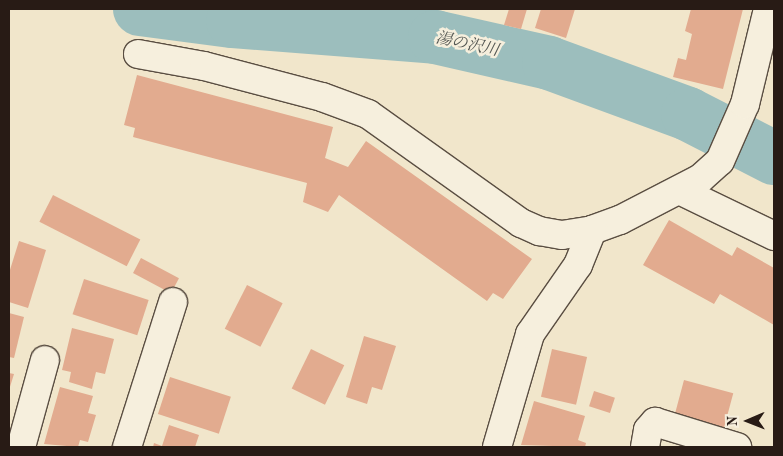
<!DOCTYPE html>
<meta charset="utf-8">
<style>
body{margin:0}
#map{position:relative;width:783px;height:456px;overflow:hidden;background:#f1e6cb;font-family:"Old Standard TT","Noto Serif JP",serif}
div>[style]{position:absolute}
.river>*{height:54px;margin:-27px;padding:0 27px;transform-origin:27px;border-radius:27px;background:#9cbebd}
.building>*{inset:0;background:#e2ab8f;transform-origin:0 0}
.roads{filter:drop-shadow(1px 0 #5a4e42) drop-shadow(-1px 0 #5a4e42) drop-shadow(0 1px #5a4e42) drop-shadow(0 -1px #5a4e42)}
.minor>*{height:28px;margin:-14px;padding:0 14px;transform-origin:14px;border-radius:14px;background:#f6efdd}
span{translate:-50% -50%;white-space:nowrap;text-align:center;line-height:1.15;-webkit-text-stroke:5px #f6efdd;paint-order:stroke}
.water-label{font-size:16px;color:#515450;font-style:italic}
.frame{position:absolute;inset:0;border:10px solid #281b15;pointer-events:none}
.north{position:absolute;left:723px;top:396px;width:50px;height:50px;-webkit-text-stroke:4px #f6efdd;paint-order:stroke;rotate:269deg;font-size:14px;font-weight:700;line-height:20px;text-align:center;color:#281b15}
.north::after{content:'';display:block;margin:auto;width:18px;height:22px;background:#281b15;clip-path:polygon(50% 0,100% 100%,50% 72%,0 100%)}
</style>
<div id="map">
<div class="river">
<div style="left:140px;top:9px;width:94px;rotate:7.4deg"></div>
<div style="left:233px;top:21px;width:203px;rotate:4.5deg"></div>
<div style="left:435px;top:37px;width:117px;rotate:12.8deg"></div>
<div style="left:549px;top:63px;width:148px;rotate:20.1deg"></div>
<div style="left:688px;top:114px;width:97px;rotate:27.1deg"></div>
</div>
<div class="building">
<div style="clip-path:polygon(509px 9px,527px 9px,521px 29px,504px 25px)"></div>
<div style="clip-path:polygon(541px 9px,575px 9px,566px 38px,535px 28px)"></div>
<div style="clip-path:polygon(691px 9px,743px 9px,723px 89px,673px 77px,678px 58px,686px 60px,692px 34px,685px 31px)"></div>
<div style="clip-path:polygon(137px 75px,333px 127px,325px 158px,348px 167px,366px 141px,532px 259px,503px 299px,493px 293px,487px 301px,339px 195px,328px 212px,303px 202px,307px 183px,133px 137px,135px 128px,124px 125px)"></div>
<div style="left:53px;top:195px;width:98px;height:30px;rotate:27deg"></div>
<div style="clip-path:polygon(669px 220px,732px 256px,737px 247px,774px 268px,774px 325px,720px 294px,714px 304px,643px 265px)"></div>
<div style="clip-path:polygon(19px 241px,46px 250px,28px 308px,9px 302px,9px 273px)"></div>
<div style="left:141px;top:258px;width:43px;height:17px;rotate:28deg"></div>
<div style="left:84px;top:279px;width:68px;height:37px;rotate:18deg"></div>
<div style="left:247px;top:285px;width:40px;height:49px;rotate:27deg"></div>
<div style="clip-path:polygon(9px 313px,24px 317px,14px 358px,9px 357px)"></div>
<div style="clip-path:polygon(72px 328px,114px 339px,105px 374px,96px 372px,92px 389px,69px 382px,71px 372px,62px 370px)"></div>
<div style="clip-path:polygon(364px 336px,396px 346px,382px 390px,372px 387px,367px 404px,346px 397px)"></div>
<div style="left:311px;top:349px;width:37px;height:44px;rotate:26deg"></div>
<div style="left:552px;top:349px;width:36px;height:49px;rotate:13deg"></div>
<div style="clip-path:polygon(9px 373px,14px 374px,9px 390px)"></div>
<div style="left:170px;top:377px;width:64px;height:39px;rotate:18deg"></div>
<div style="left:684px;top:380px;width:51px;height:40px;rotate:15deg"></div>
<div style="clip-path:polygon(60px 387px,93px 396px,88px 413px,96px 415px,88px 442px,80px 440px,78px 447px,44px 444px)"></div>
<div style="left:594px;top:391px;width:22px;height:16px;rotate:18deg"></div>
<div style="clip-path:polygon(534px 401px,585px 416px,578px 440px,586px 443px,585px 447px,521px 445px)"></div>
<div style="clip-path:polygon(169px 425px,199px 435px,195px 447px,153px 447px,154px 443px,162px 446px)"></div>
</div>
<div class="roads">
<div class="minor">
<div style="left:138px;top:54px;width:67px;rotate:10.3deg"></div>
<div style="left:204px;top:66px;width:122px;rotate:14.7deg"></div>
<div style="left:322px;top:97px;width:49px;rotate:20.3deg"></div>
<div style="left:368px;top:114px;width:188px;rotate:35.5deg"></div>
<div style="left:521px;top:223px;width:20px;rotate:24deg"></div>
<div style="left:539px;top:231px;width:23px;rotate:10deg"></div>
<div style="left:562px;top:235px;width:30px;rotate:-9deg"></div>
<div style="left:592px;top:230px;width:30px;rotate:-20deg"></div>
<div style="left:620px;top:220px;width:91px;rotate:-27.4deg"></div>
<div style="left:701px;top:178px;width:25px;rotate:-42deg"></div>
<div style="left:720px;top:161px;width:62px;rotate:-66.3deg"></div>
<div style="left:745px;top:104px;width:98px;rotate:-76.4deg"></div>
<div style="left:679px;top:190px;width:106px;rotate:25.8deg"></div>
<div style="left:21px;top:447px;width:90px;rotate:-74.6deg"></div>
<div style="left:127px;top:447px;width:152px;rotate:-72.4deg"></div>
<div style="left:497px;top:447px;width:118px;rotate:-73.7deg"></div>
<div style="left:530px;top:334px;width:84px;rotate:-55.2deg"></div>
<div style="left:578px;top:265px;width:38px;rotate:-68deg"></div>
<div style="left:645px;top:447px;width:17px;rotate:-80deg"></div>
<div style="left:648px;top:430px;width:11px;rotate:-49deg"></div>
<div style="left:655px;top:422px;width:86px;rotate:17deg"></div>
</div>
</div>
<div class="water-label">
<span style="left:467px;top:45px;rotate:12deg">湯の沢川</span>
</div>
<div class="frame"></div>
<div class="north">N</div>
</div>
